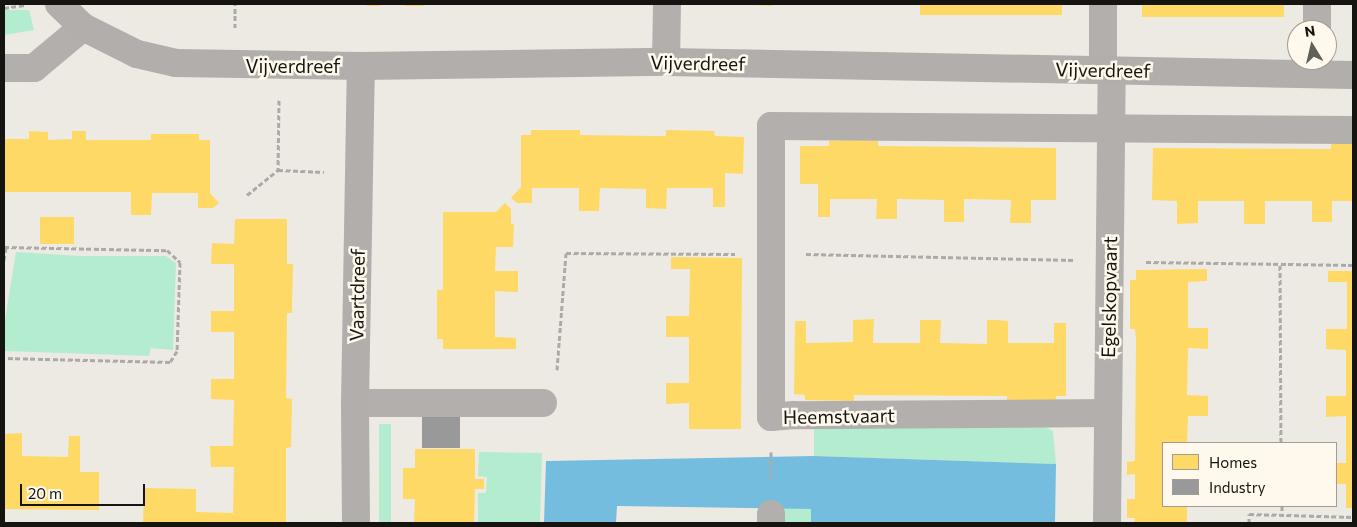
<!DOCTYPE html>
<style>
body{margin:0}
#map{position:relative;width:1357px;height:527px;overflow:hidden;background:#edeae3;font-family:Commissioner,sans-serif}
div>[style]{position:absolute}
.green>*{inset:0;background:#b4eccf;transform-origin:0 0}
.water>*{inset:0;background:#75bdde}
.homes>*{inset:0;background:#ffd966;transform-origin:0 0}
.industry>*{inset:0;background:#999;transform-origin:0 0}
.path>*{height:3px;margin-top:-1.5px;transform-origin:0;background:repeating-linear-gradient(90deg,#acaaa8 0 5px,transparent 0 7.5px)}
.street>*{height:28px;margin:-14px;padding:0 14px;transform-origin:14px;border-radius:14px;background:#b2afad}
.secondary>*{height:28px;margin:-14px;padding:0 14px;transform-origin:14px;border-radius:14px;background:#b1aeac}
span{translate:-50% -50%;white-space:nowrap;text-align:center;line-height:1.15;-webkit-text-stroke:5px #fef9ec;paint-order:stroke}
.street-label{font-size:19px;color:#161410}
.frame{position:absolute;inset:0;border:5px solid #161410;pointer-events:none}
.legend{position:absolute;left:1162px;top:442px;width:175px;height:65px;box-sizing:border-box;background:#fef9ec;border:1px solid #a19d94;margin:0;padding:6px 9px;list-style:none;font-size:15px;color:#161410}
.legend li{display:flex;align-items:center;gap:10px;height:25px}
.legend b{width:25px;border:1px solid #a19d94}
.north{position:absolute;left:1287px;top:20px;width:50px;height:50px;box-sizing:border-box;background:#fef9ec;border:1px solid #a19d94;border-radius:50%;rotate:351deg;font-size:14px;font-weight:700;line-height:20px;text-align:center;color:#161410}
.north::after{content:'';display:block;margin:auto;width:18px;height:22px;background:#615f5a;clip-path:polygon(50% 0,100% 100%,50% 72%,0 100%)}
.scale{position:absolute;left:20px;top:484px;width:125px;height:22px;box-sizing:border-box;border:2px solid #161410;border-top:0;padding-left:6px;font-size:15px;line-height:18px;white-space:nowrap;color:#161410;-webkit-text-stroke:4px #fef9ec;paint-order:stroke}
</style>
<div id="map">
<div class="green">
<div style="clip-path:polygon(4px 10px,29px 10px,34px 30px,4px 35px)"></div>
<div style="clip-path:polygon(16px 252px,81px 256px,166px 256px,176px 263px,173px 350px,151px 348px,149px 356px,4px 351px,4px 326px)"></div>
<div style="clip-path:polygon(1038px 423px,1053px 431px,1056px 464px,814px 456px,814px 426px)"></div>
<div style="left:379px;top:424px;width:12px;height:99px"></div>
<div style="clip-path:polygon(479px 452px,542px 453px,540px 523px,478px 523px,478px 493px,486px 493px,487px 477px,478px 476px)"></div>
<div style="left:780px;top:508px;width:32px;height:15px;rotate:2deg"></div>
</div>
<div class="water">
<div style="clip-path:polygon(814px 456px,1056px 464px,1055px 523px,811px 523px,811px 509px,617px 506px,616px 523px,544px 523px,546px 461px)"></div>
</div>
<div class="homes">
<div style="left:367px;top:4px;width:13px;height:2px"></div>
<div style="left:405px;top:4px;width:19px;height:2px"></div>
<div style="clip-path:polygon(730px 4px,772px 4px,772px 6px)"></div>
<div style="left:920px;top:4px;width:142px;height:11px"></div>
<div style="left:1142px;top:4px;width:142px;height:13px"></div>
<div style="clip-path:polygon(531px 130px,580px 130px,580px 135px,656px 136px,666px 136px,666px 130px,714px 131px,715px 136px,744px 137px,743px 174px,725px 173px,725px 207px,713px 207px,713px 188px,667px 188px,666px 209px,646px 208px,646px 189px,600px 188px,599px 211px,579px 211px,579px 188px,532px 188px,532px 203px,517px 203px,511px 198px,521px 187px,521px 135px,531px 135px)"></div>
<div style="clip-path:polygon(29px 131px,48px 132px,48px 140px,72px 139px,72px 131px,86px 131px,86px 140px,151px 140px,151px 134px,199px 134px,199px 140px,210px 140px,210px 193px,219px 203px,213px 208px,198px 208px,198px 193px,152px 193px,151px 215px,131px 215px,131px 192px,4px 192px,4px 139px,29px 139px)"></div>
<div style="clip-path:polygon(853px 140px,878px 141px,878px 146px,1056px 148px,1056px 200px,1031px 200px,1031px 223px,1010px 223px,1011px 200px,964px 199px,964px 222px,944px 222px,944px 200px,897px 199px,897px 219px,876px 219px,877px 199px,830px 199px,830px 217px,818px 217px,818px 184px,800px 184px,800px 146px,829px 146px,829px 141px)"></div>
<div style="clip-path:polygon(1331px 143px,1353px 143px,1353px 201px,1332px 201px,1332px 222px,1312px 222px,1312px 201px,1265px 201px,1265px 224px,1244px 224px,1244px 201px,1198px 201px,1198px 223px,1177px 224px,1177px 201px,1152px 200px,1153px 148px,1331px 149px)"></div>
<div style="clip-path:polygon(505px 203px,511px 209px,511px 224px,514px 224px,513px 247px,496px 247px,495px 271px,518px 271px,518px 292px,495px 291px,495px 337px,516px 338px,516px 349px,443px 349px,443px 339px,437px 339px,437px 290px,443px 290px,443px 212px,496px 212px)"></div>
<div style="left:40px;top:217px;width:34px;height:27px"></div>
<div style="clip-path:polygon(235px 219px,287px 219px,287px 264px,293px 264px,292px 313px,287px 313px,287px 321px,286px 398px,292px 399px,291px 447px,286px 448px,286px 523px,143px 523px,144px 488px,196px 489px,196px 512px,233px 513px,234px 467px,211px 467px,210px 446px,233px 446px,234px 400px,211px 399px,211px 379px,234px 379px,234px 332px,211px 332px,211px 311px,234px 311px,234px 264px,211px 264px,212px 243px,234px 244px)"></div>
<div style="clip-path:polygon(671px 257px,742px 258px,741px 429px,689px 429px,689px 403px,666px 404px,666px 383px,689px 383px,689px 337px,666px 337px,666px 316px,689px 316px,690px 269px,671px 269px)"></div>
<div style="clip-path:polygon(1207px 269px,1207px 281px,1188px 282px,1188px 328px,1208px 328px,1208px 349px,1188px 348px,1187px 395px,1208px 396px,1208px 416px,1188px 416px,1187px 443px,1163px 443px,1163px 506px,1187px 506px,1187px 523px,1134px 523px,1135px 518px,1127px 518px,1127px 499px,1135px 499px,1135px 474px,1127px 475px,1127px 462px,1135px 461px,1136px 339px,1135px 329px,1130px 329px,1130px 280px,1136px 280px,1136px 270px)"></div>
<div style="clip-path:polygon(1328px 271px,1353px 271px,1353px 508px,1346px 508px,1346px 484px,1336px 484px,1336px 463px,1346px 463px,1346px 416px,1326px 417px,1326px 396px,1346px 396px,1346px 350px,1326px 349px,1326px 329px,1347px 329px,1347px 282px,1328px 282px)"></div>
<div style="clip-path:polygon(874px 319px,873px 343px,920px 343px,920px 320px,941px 320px,940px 343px,987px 344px,987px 320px,996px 320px,1008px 321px,1008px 343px,1054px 343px,1054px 323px,1066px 323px,1066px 396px,1056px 396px,1056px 401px,1007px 401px,1007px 396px,854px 395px,854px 401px,805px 400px,805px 395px,794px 394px,795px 321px,806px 321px,806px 343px,853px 342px,853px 320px)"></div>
<div style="clip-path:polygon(22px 433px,22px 456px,68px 457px,69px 436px,80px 436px,80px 472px,99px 472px,99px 510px,4px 509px,4px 434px)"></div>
<div style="clip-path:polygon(415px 449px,475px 449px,475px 479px,484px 479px,484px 489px,475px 489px,474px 523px,414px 523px,415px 499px,403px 499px,403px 468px,415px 468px)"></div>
</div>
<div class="industry">
<div style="left:422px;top:413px;width:38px;height:35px"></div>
</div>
<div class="path">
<div style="left:4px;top:8px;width:21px;rotate:-8deg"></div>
<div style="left:235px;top:28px;width:24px;rotate:-90deg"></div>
<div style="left:279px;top:100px;width:70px;rotate:90.8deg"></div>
<div style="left:278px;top:170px;width:46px;rotate:2.5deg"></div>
<div style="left:247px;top:195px;width:40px;rotate:-39deg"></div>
<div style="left:4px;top:247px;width:163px;rotate:1.1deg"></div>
<div style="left:167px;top:250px;width:18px;rotate:43deg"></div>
<div style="left:180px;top:262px;width:89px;rotate:91.9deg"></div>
<div style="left:177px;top:351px;width:13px;rotate:122deg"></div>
<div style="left:170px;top:362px;width:166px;rotate:-178.6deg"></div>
<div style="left:806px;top:254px;width:269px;rotate:1.3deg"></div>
<div style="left:4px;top:260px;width:13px;rotate:-81deg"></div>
<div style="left:1146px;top:262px;width:207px;rotate:0.8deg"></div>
<div style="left:1280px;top:265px;width:178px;rotate:89.7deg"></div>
<div style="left:557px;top:370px;width:117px;rotate:-85.6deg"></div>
<div style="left:566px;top:253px;width:169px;rotate:0.3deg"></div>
<div style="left:771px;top:452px;width:26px;rotate:90deg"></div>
<div style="left:1282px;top:506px;width:10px;rotate:90deg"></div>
<div style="left:1249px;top:523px;width:9px;rotate:-90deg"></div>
<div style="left:1249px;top:514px;width:104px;rotate:1.7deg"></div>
</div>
<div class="street">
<div style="left:1317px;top:4px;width:26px;rotate:90deg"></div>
<div style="left:666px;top:62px;width:58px;rotate:-89deg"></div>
<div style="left:4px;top:68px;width:30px"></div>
<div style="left:34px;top:68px;width:64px;rotate:-39.9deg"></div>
<div style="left:1103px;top:70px;width:66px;rotate:-90deg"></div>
<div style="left:355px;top:403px;width:188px"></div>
<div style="left:1108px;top:413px;width:314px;rotate:179.6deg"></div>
<div style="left:794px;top:415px;width:23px;rotate:175deg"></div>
<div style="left:771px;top:417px;width:291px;rotate:-90deg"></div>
<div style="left:771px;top:126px;width:582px;rotate:0.39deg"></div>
<div style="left:771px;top:523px;width:9px;rotate:-90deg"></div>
<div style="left:1107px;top:523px;width:453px;rotate:-89.4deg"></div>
</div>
<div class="secondary">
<div style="left:59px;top:4px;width:33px;rotate:44deg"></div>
<div style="left:83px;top:27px;width:60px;rotate:26.6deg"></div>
<div style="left:137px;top:54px;width:40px;rotate:13deg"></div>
<div style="left:176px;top:63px;width:185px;rotate:0.9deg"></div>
<div style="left:361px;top:66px;width:305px;rotate:-0.8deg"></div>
<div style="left:666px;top:62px;width:687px;rotate:1.08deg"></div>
<div style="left:356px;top:523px;width:120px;rotate:-90.5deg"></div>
<div style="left:355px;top:403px;width:337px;rotate:-89deg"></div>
</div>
<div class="street-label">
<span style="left:698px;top:63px;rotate:1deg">Vijverdreef</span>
<span style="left:293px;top:66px">Vijverdreef</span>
<span style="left:1103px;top:70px;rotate:1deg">Vijverdreef</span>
<span style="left:357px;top:295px;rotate:-89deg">Vaartdreef</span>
<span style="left:1109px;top:297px;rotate:-89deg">Egelskopvaart</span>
<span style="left:839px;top:416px;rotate:-1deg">Heemstvaart</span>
</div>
<div class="frame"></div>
<ul class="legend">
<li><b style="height:14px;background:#ffd966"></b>Homes</li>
<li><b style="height:14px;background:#999"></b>Industry</li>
</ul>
<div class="north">N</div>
<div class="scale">20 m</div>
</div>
